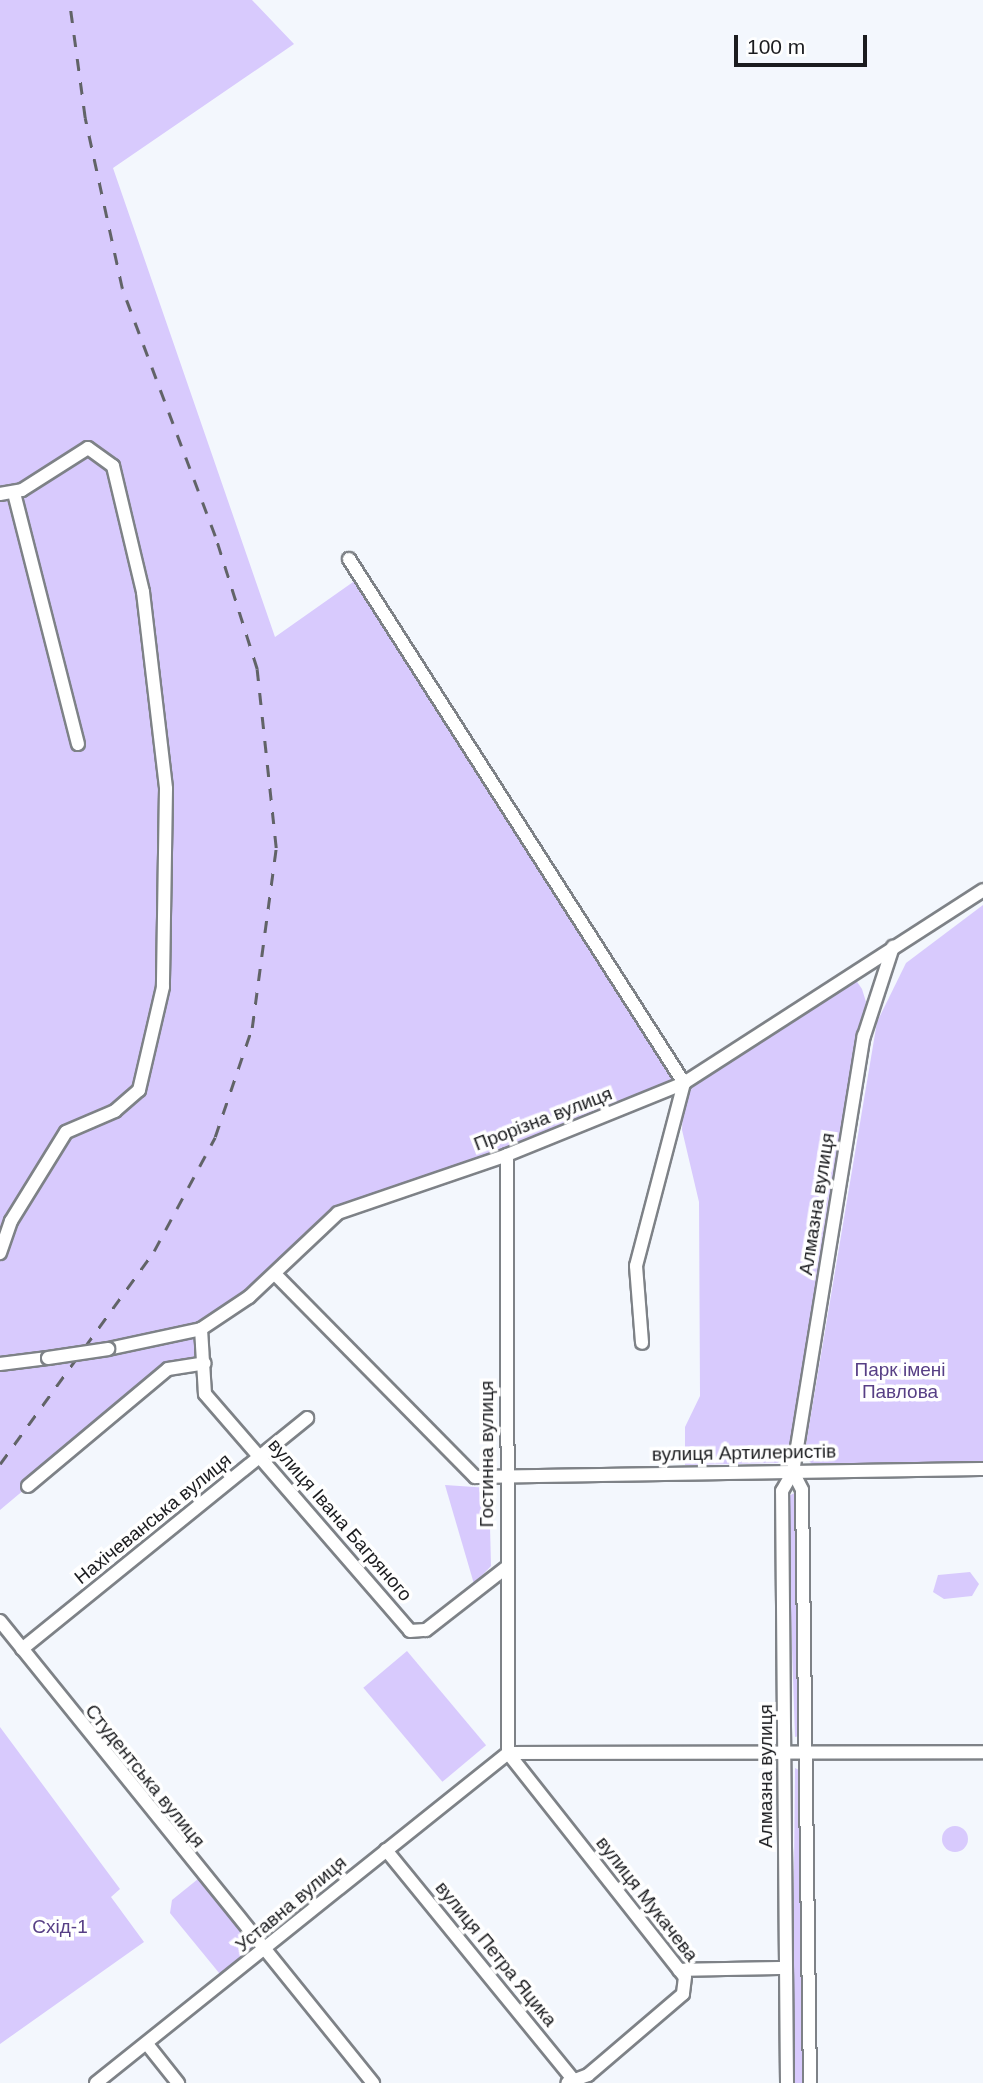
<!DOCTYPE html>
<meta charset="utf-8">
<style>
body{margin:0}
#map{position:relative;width:983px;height:2083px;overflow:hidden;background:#f3f7fd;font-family:Helvetica,sans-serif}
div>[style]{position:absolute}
.green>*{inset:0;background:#d8cafd;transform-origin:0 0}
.round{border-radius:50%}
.roads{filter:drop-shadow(2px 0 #7e8287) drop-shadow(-2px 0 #7e8287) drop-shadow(0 2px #7e8287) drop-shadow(0 -2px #7e8287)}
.minor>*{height:12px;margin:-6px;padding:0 6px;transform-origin:6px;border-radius:6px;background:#fff}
.rail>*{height:2.5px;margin-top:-1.25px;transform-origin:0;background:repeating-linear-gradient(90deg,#616367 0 12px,transparent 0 24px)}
.bridges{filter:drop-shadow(2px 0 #7e8287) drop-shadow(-2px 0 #7e8287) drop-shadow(0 2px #7e8287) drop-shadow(0 -2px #7e8287)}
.minor-bridge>*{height:12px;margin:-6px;padding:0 6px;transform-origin:6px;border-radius:6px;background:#fff}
span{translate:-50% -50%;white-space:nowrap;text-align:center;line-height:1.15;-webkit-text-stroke:7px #fff;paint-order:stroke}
.street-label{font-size:19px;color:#1b1c1f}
.park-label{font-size:19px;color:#573f85}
.scale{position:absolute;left:734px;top:35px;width:133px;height:32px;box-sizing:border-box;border:4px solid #1b1c1f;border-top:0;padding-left:9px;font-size:21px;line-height:24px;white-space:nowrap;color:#1b1c1f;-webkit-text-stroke:5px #fff;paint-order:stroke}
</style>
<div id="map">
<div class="green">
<div style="clip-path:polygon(0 0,252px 0,294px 44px,113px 168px,275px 637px,363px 575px,684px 1083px,851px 973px,862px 989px,866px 1002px,790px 1444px,778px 1463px,685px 1465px,685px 1427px,700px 1396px,699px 1202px,682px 1130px,684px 1084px,338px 1213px,275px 1274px,201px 1329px,205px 1363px,168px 1369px,0 1510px,0 1372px,48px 1364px,57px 1350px,0 1359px)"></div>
<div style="clip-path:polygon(983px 905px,983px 1463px,814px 1466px,804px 1456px,877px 1022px,906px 963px)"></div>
<div style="clip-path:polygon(445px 1485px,489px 1488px,491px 1566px,474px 1584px)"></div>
<div style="clip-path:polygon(796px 1492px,800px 1736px,795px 1737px,787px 1497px)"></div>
<div style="clip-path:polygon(970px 1572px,979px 1584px,972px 1596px,944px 1599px,933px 1592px,938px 1575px)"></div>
<div style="left:407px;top:1651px;width:123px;height:57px;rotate:50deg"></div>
<div style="clip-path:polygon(0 1727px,120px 1889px,111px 1897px,144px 1942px,0 2044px)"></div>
<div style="clip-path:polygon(795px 1768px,801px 1771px,804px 2083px,792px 2083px)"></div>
<div class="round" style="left:942px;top:1826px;width:26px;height:26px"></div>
<div style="clip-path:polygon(198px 1879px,257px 1950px,224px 1979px,170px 1913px,172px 1900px)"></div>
</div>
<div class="roads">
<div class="minor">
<div style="left:14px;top:493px;width:259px;rotate:75.7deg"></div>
<div style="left:0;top:494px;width:22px;rotate:-10deg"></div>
<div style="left:22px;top:490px;width:78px;rotate:-32.5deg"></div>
<div style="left:88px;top:448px;width:31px;rotate:36deg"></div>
<div style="left:113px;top:466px;width:130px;rotate:76.6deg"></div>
<div style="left:143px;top:592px;width:198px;rotate:83.3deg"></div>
<div style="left:166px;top:789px;width:198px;rotate:90.9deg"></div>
<div style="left:163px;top:987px;width:106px;rotate:103.1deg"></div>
<div style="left:139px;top:1090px;width:32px;rotate:139deg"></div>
<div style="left:115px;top:1111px;width:53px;rotate:156.8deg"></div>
<div style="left:66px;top:1132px;width:105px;rotate:121.7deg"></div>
<div style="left:11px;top:1221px;width:34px;rotate:109deg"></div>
<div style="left:349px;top:559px;width:622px;rotate:57.41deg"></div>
<div style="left:684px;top:1083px;width:189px;rotate:104.7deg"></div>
<div style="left:636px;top:1266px;width:77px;rotate:85.5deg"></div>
<div style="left:507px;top:1155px;width:598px;rotate:89.9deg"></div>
<div style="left:275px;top:1274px;width:285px;rotate:45.4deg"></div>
<div style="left:475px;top:1477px;width:508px;rotate:-0.9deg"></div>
<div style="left:201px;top:1329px;width:65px;rotate:86.5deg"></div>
<div style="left:205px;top:1394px;width:313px;rotate:49.1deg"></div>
<div style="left:410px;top:1631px;width:16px;rotate:-4deg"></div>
<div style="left:426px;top:1630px;width:103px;rotate:-37.9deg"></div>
<div style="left:108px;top:1349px;width:95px;rotate:-12.1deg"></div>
<div style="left:201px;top:1329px;width:58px;rotate:-33.7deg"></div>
<div style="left:249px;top:1297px;width:122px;rotate:-43.3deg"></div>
<div style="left:338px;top:1213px;width:179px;rotate:-18.9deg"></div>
<div style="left:507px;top:1155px;width:191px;rotate:-22.1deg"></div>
<div style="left:684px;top:1083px;width:356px;rotate:-32.8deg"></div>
<div style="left:0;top:1364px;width:48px;rotate:-7.1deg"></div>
<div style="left:793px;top:1472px;width:20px;rotate:63deg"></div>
<div style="left:802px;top:1490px;width:593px;rotate:89.23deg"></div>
<div style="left:28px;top:1486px;width:182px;rotate:-39.9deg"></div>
<div style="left:168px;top:1369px;width:37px;rotate:-9deg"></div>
<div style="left:0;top:1621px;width:594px;rotate:51.08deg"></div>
<div style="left:22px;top:1649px;width:367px;rotate:-39deg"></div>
<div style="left:508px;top:1753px;width:475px;rotate:-0.1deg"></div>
<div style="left:508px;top:1753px;width:285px;rotate:51.7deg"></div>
<div style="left:685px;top:1977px;width:17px;rotate:97deg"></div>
<div style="left:683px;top:1994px;width:125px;rotate:139.5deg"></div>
<div style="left:588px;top:2075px;width:22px;rotate:159deg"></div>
<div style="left:386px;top:1850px;width:301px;rotate:50.8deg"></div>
<div style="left:679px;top:1970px;width:107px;rotate:-1.1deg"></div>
<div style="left:147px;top:2044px;width:50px;rotate:51.5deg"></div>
<div style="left:96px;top:2083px;width:528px;rotate:-38.69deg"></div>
<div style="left:787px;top:2083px;width:592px;rotate:-90.48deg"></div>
<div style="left:782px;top:1491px;width:22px;rotate:-60deg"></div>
<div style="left:793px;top:1472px;width:442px;rotate:-80.8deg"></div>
<div style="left:864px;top:1036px;width:94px;rotate:-72deg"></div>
</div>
</div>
<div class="rail">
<div style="left:0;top:1464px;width:263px;rotate:-54.1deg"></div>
<div style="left:154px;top:1251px;width:129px;rotate:-61.8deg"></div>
<div style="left:215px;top:1137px;width:115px;rotate:-71.3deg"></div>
<div style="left:252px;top:1028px;width:182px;rotate:-82.4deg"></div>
<div style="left:276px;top:848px;width:180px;rotate:-96.1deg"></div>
<div style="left:257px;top:669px;width:139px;rotate:-107.5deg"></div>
<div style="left:215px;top:536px;width:265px;rotate:-110.6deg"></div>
<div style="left:122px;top:288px;width:174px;rotate:-102.3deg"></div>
<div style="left:85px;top:118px;width:119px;rotate:-97.7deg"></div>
</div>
<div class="bridges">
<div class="minor-bridge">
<div style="left:48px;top:1358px;width:61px;rotate:-8.5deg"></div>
</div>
</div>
<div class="street-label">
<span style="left:543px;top:1119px;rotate:-21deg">Прорізна вулиця</span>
<span style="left:817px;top:1204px;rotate:-81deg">Алмазна вулиця</span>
<span style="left:744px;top:1453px;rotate:-1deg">вулиця Артилеристів</span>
<span style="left:487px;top:1454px;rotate:-90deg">Гостинна вулиця</span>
<span style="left:153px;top:1519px;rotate:-39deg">Нахічеванська вулиця</span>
<span style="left:340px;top:1520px;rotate:49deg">вулиця Івана Багряного</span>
<span style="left:145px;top:1776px;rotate:51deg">Студентська вулиця</span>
<span style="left:766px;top:1776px;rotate:-90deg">Алмазна вулиця</span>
<span style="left:647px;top:1899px;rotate:52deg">вулиця Мукачева</span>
<span style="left:291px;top:1904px;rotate:-40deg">Уставна вулиця</span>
<span style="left:496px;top:1954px;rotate:51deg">вулиця Петра Яцика</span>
</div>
<div class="park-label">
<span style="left:900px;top:1381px">Парк імені<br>Павлова</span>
<span style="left:60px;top:1927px">Схід-1</span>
</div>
<div class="scale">100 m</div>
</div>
